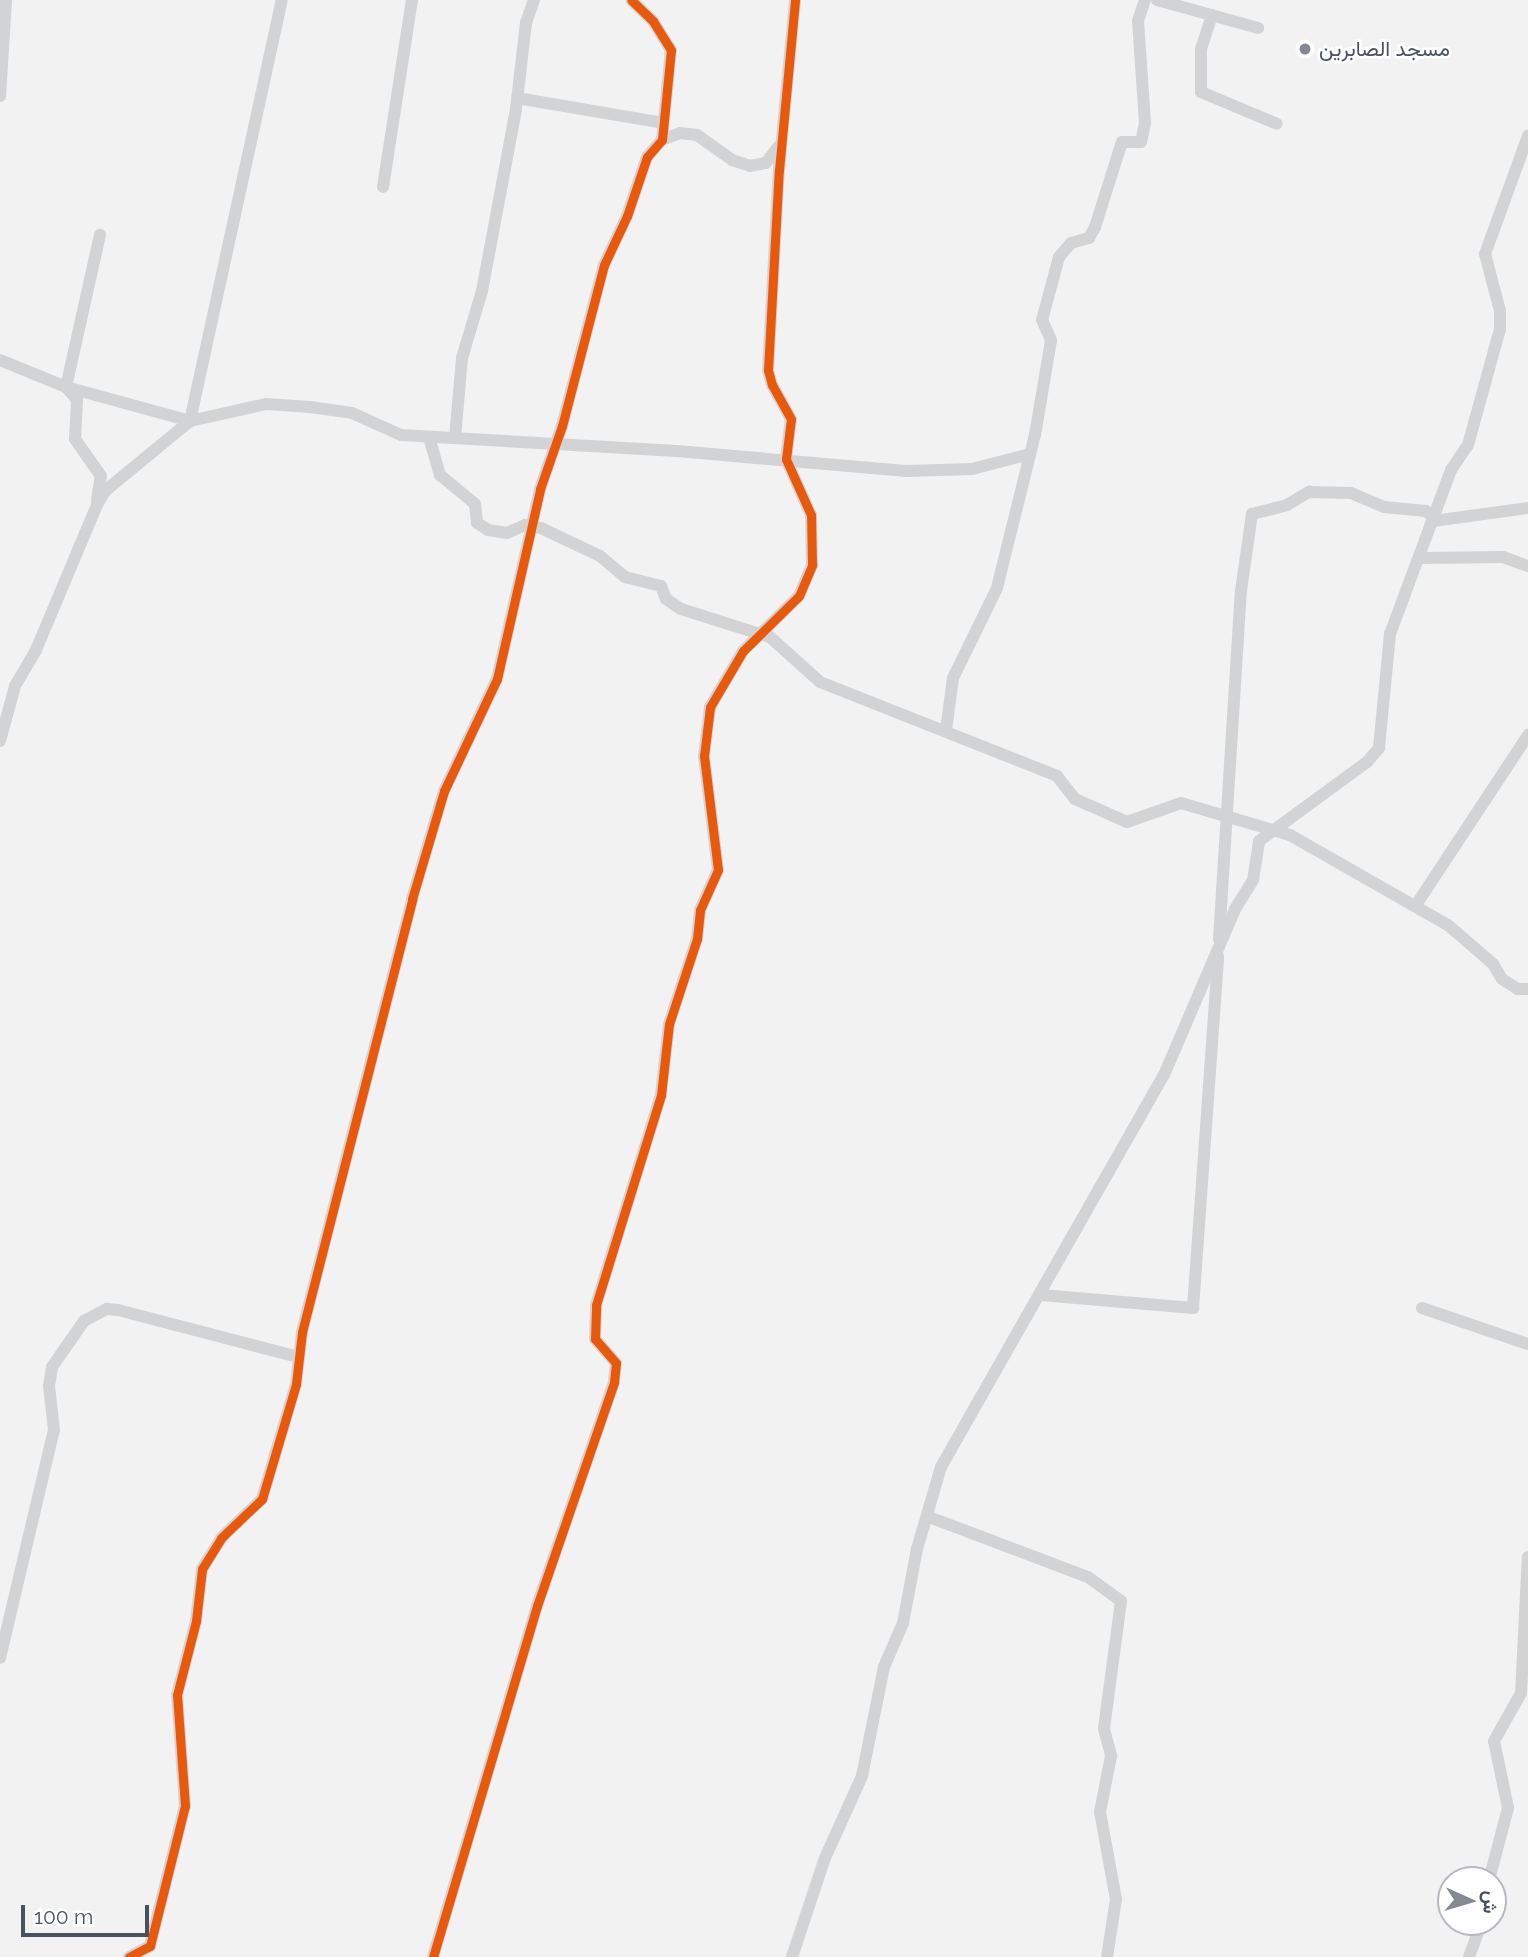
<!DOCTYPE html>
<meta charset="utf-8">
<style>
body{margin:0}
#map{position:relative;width:1528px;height:1957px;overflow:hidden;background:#f3f2f2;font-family:Raleway,Vazirmatn,sans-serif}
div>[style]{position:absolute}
.minor>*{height:12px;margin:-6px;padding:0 6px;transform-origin:6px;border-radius:6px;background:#d1d3d5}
.cycleway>*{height:9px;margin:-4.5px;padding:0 4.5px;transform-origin:4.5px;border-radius:4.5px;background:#e8590c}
.dots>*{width:19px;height:19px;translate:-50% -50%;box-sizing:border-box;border:4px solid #fff;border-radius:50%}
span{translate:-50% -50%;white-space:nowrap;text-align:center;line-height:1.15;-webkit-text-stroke:5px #fff;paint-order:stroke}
.poi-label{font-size:21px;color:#485160}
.left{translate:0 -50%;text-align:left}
.north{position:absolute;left:1437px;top:1866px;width:70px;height:70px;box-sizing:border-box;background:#fff;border:2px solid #b6b9bf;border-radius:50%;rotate:94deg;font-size:19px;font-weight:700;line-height:28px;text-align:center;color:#485160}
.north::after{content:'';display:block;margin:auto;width:24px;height:32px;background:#848993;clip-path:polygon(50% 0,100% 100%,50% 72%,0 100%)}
.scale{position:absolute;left:21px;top:1905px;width:128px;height:32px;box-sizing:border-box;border:4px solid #485160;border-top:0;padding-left:9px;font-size:21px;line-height:24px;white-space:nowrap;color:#485160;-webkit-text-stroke:5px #fff;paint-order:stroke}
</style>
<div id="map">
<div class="minor">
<div style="left:1157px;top:0;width:105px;rotate:15.5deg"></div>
<div style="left:1212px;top:15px;width:36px;rotate:108deg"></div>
<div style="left:1201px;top:49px;width:43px;rotate:90deg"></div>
<div style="left:1201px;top:92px;width:82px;rotate:22.8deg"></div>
<div style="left:0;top:96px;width:96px;rotate:-86.4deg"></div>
<div style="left:517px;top:98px;width:148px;rotate:9.7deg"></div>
<div style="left:662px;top:140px;width:19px;rotate:-21deg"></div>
<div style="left:680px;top:133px;width:17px;rotate:7deg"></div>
<div style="left:697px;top:135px;width:43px;rotate:35.5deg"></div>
<div style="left:732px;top:160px;width:19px;rotate:18deg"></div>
<div style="left:750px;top:166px;width:16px;rotate:-11deg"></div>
<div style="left:766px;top:163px;width:21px;rotate:-53deg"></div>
<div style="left:383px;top:187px;width:189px;rotate:-81.2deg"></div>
<div style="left:0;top:360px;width:71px;rotate:22.2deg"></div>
<div style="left:66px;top:387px;width:129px;rotate:15.3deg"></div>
<div style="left:190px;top:421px;width:78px;rotate:-12.6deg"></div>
<div style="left:266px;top:404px;width:44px;rotate:3.9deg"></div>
<div style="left:310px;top:407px;width:42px;rotate:8.1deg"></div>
<div style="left:352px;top:413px;width:54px;rotate:24.2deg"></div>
<div style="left:401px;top:435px;width:276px;rotate:3.3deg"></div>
<div style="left:677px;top:451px;width:230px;rotate:5deg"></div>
<div style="left:906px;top:471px;width:66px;rotate:-1.7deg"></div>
<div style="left:972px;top:469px;width:60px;rotate:-14.5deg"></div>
<div style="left:429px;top:437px;width:40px;rotate:74deg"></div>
<div style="left:440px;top:475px;width:45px;rotate:39.6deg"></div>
<div style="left:475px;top:504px;width:19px;rotate:84deg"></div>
<div style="left:477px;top:523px;width:13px;rotate:32deg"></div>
<div style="left:488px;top:530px;width:19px;rotate:9deg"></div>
<div style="left:507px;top:533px;width:20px;rotate:-24deg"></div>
<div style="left:525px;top:525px;width:16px;rotate:11deg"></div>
<div style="left:541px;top:528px;width:65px;rotate:25.4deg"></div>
<div style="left:600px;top:556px;width:33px;rotate:40deg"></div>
<div style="left:625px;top:577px;width:37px;rotate:14deg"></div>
<div style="left:661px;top:586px;width:14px;rotate:69deg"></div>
<div style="left:666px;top:599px;width:18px;rotate:34deg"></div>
<div style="left:681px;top:609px;width:93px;rotate:17.5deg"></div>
<div style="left:770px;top:637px;width:67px;rotate:42deg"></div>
<div style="left:820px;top:682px;width:255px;rotate:21.6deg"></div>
<div style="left:1057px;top:776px;width:29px;rotate:52deg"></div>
<div style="left:1075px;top:799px;width:57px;rotate:23.9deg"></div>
<div style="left:1127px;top:822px;width:57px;rotate:-19.4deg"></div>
<div style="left:1181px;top:803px;width:114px;rotate:16.4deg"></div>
<div style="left:1290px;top:835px;width:182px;rotate:29.7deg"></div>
<div style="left:1448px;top:925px;width:60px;rotate:40.9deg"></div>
<div style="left:1493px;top:964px;width:17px;rotate:59deg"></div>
<div style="left:1502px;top:979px;width:19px;rotate:32deg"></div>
<div style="left:1518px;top:989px;width:10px"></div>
<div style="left:455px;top:438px;width:80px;rotate:-85deg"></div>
<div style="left:462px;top:358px;width:70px;rotate:-73.4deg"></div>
<div style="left:482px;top:291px;width:185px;rotate:-79.4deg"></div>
<div style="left:516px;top:109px;width:87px;rotate:-83.4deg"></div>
<div style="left:526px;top:23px;width:24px;rotate:-71deg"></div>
<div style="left:97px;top:500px;width:24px;rotate:-81deg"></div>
<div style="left:101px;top:476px;width:45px;rotate:-125.1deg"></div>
<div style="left:75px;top:439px;width:39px;rotate:-87deg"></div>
<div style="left:77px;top:400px;width:17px;rotate:-130deg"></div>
<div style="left:66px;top:387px;width:156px;rotate:-77.4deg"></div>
<div style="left:1433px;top:521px;width:96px;rotate:-7.8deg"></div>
<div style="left:1422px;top:558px;width:81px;rotate:-0.7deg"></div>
<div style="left:1503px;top:557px;width:27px;rotate:20deg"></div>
<div style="left:946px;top:730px;width:52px;rotate:-82.3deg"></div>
<div style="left:953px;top:678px;width:100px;rotate:-63.9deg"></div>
<div style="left:997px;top:588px;width:158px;rotate:-76.1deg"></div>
<div style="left:1035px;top:435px;width:96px;rotate:-80.4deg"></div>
<div style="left:1051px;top:340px;width:22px;rotate:-114deg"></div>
<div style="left:1042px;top:320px;width:65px;rotate:-74.9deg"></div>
<div style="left:1059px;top:257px;width:18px;rotate:-49deg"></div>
<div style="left:1071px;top:243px;width:19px;rotate:-16deg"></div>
<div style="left:1089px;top:238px;width:13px;rotate:-61deg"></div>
<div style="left:1095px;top:227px;width:89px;rotate:-72.4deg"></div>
<div style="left:1122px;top:142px;width:19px"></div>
<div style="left:1141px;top:142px;width:19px;rotate:-78deg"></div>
<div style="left:1145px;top:123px;width:102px;rotate:-93.9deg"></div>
<div style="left:1138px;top:21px;width:22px;rotate:-72deg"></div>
<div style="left:0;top:741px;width:57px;rotate:-74.7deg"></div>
<div style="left:15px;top:686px;width:42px;rotate:-59.7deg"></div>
<div style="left:36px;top:650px;width:157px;rotate:-67.2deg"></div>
<div style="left:97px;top:505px;width:16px;rotate:-60deg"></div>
<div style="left:105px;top:491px;width:110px;rotate:-39.5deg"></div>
<div style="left:190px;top:421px;width:431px;rotate:-77.7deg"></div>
<div style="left:1416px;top:905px;width:204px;rotate:-56.6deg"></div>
<div style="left:1219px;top:939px;width:349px;rotate:-86.4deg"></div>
<div style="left:1241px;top:591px;width:78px;rotate:-81.9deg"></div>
<div style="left:1252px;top:514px;width:36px;rotate:-14deg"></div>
<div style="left:1287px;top:505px;width:26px;rotate:-31deg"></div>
<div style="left:1309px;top:492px;width:42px;rotate:1.4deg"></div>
<div style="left:1351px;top:493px;width:36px;rotate:23deg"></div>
<div style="left:1384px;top:507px;width:42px;rotate:5.4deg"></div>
<div style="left:1426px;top:511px;width:11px;rotate:41deg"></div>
<div style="left:1041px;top:1295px;width:153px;rotate:4.9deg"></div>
<div style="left:1193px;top:1308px;width:352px;rotate:-85.9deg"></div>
<div style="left:1422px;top:1308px;width:112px;rotate:18.8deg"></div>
<div style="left:929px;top:1517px;width:170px;rotate:20.7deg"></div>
<div style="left:1088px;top:1577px;width:41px;rotate:36deg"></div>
<div style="left:1121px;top:1601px;width:129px;rotate:97.6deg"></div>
<div style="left:1104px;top:1729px;width:28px;rotate:75deg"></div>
<div style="left:1111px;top:1756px;width:57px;rotate:101.1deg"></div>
<div style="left:1100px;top:1812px;width:88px;rotate:79.6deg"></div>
<div style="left:1116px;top:1899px;width:59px;rotate:98.8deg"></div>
<div style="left:0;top:1658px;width:234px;rotate:-76.7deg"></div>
<div style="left:54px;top:1430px;width:44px;rotate:-96.5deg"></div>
<div style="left:49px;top:1386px;width:19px;rotate:-81deg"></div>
<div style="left:52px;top:1367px;width:56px;rotate:-55.2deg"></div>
<div style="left:84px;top:1321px;width:26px;rotate:-28deg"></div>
<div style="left:107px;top:1309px;width:11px;rotate:5deg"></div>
<div style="left:118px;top:1310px;width:186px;rotate:14.6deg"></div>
<div style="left:1489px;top:1880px;width:74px;rotate:-75.2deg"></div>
<div style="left:1508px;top:1808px;width:68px;rotate:-101.8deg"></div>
<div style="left:1494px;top:1741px;width:55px;rotate:-60.6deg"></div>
<div style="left:1521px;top:1693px;width:136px;rotate:-87.1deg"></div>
<div style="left:129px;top:1957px;width:24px;rotate:-28deg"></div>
<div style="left:150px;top:1946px;width:144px;rotate:-76deg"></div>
<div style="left:185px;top:1806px;width:111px;rotate:-94.1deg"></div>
<div style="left:177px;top:1695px;width:76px;rotate:-75.6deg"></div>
<div style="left:196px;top:1621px;width:52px;rotate:-83.4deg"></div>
<div style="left:202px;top:1569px;width:36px;rotate:-58deg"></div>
<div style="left:221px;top:1538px;width:57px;rotate:-43.6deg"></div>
<div style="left:262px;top:1499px;width:120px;rotate:-73.5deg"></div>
<div style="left:296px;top:1384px;width:52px;rotate:-83.4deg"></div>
<div style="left:302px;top:1332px;width:447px;rotate:-75.7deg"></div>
<div style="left:412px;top:899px;width:113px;rotate:-73.5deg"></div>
<div style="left:444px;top:791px;width:124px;rotate:-64.7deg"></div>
<div style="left:497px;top:679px;width:195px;rotate:-77.2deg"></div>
<div style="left:540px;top:489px;width:67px;rotate:-70.8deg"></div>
<div style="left:562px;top:426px;width:166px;rotate:-75.4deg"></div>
<div style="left:604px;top:265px;width:54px;rotate:-64.9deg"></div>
<div style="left:627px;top:216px;width:62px;rotate:-71.3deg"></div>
<div style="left:647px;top:157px;width:23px;rotate:-49deg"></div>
<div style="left:662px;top:140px;width:90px;rotate:-84.3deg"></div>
<div style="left:671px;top:50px;width:34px;rotate:-122deg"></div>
<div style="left:653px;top:21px;width:30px;rotate:-136deg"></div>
<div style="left:433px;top:1957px;width:366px;rotate:-73.5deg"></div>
<div style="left:537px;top:1606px;width:237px;rotate:-71deg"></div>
<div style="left:614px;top:1382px;width:19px;rotate:-84deg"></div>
<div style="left:616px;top:1363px;width:32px;rotate:-131deg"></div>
<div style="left:595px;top:1339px;width:34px;rotate:-88deg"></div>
<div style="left:596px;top:1305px;width:220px;rotate:-72.8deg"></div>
<div style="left:661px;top:1095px;width:71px;rotate:-83.6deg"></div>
<div style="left:669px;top:1024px;width:89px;rotate:-71.8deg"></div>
<div style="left:697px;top:939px;width:29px;rotate:-84deg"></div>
<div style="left:700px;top:910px;width:44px;rotate:-65.8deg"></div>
<div style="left:718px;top:870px;width:115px;rotate:-97deg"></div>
<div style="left:704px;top:756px;width:49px;rotate:-83deg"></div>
<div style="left:710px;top:707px;width:65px;rotate:-59.5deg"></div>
<div style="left:743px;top:651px;width:78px;rotate:-44.5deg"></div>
<div style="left:799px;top:596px;width:34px;rotate:-67deg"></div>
<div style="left:812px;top:565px;width:50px;rotate:-91.1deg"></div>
<div style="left:811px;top:515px;width:61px;rotate:-114.1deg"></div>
<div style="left:786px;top:459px;width:40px;rotate:-82.9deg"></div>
<div style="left:791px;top:419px;width:39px;rotate:-119deg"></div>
<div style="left:772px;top:385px;width:16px;rotate:-105deg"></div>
<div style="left:768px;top:370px;width:200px;rotate:-86.9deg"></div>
<div style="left:779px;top:170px;width:171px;rotate:-84.6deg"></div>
<div style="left:792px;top:1957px;width:104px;rotate:-71.6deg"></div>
<div style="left:825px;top:1858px;width:90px;rotate:-65.7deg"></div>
<div style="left:862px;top:1776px;width:111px;rotate:-78.6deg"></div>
<div style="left:884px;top:1667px;width:48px;rotate:-66.6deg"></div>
<div style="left:903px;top:1623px;width:75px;rotate:-79.3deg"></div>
<div style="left:917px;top:1549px;width:85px;rotate:-73.7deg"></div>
<div style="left:941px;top:1467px;width:451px;rotate:-60.4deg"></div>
<div style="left:1164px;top:1075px;width:181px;rotate:-66.8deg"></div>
<div style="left:1235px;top:909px;width:34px;rotate:-58deg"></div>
<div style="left:1253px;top:880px;width:39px;rotate:-81deg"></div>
<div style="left:1259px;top:841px;width:134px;rotate:-36.2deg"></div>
<div style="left:1367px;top:762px;width:18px;rotate:-49deg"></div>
<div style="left:1379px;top:748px;width:115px;rotate:-84.5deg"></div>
<div style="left:1390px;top:634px;width:175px;rotate:-69.6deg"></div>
<div style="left:1451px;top:470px;width:30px;rotate:-56deg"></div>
<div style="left:1468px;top:445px;width:120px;rotate:-74.6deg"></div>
<div style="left:1500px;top:329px;width:18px;rotate:-90deg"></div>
<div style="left:1500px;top:311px;width:59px;rotate:-104.7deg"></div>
<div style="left:1485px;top:254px;width:126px;rotate:-70deg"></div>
<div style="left:1469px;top:1957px;width:37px;rotate:-70deg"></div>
</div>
<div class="cycleway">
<div style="left:129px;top:1957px;width:24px;rotate:-28deg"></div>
<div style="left:150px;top:1946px;width:144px;rotate:-76deg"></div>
<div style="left:185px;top:1806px;width:111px;rotate:-94.1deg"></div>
<div style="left:177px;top:1695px;width:76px;rotate:-75.6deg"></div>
<div style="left:196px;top:1621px;width:52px;rotate:-83.4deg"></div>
<div style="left:202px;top:1569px;width:36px;rotate:-58deg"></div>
<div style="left:221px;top:1538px;width:57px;rotate:-43.6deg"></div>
<div style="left:262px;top:1499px;width:120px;rotate:-73.5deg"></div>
<div style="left:296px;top:1384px;width:52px;rotate:-83.4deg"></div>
<div style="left:302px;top:1332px;width:447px;rotate:-75.7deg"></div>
<div style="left:412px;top:899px;width:113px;rotate:-73.5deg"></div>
<div style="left:444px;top:791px;width:124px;rotate:-64.7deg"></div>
<div style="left:497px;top:679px;width:195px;rotate:-77.2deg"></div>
<div style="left:540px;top:489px;width:67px;rotate:-70.8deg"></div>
<div style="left:562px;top:426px;width:166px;rotate:-75.4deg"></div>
<div style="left:604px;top:265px;width:54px;rotate:-64.9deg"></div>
<div style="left:627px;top:216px;width:62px;rotate:-71.3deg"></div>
<div style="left:647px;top:157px;width:23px;rotate:-49deg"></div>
<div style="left:662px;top:140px;width:90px;rotate:-84.3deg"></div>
<div style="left:671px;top:50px;width:34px;rotate:-122deg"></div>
<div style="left:653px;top:21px;width:30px;rotate:-136deg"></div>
<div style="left:433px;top:1957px;width:366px;rotate:-73.5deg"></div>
<div style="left:537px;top:1606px;width:237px;rotate:-71deg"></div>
<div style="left:614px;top:1382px;width:19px;rotate:-84deg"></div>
<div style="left:616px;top:1363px;width:32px;rotate:-131deg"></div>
<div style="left:595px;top:1339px;width:34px;rotate:-88deg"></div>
<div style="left:596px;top:1305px;width:220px;rotate:-72.8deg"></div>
<div style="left:661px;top:1095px;width:71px;rotate:-83.6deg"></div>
<div style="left:669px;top:1024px;width:89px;rotate:-71.8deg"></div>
<div style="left:697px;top:939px;width:29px;rotate:-84deg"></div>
<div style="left:700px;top:910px;width:44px;rotate:-65.8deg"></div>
<div style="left:718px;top:870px;width:115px;rotate:-97deg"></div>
<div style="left:704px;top:756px;width:49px;rotate:-83deg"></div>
<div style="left:710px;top:707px;width:65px;rotate:-59.5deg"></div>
<div style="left:743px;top:651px;width:78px;rotate:-44.5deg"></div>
<div style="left:799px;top:596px;width:34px;rotate:-67deg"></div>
<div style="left:812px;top:565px;width:50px;rotate:-91.1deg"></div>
<div style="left:811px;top:515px;width:61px;rotate:-114.1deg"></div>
<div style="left:786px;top:459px;width:40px;rotate:-82.9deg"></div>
<div style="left:791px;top:419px;width:39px;rotate:-119deg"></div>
<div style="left:772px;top:385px;width:16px;rotate:-105deg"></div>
<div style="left:768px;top:370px;width:200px;rotate:-86.9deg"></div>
<div style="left:779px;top:170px;width:171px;rotate:-84.6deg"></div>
</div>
<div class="dots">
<div style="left:1305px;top:49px;background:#848993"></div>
</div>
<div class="poi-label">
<span class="left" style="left:1319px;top:49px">مسجد الصابرين</span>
</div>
<div class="north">ش</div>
<div class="scale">100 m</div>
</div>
